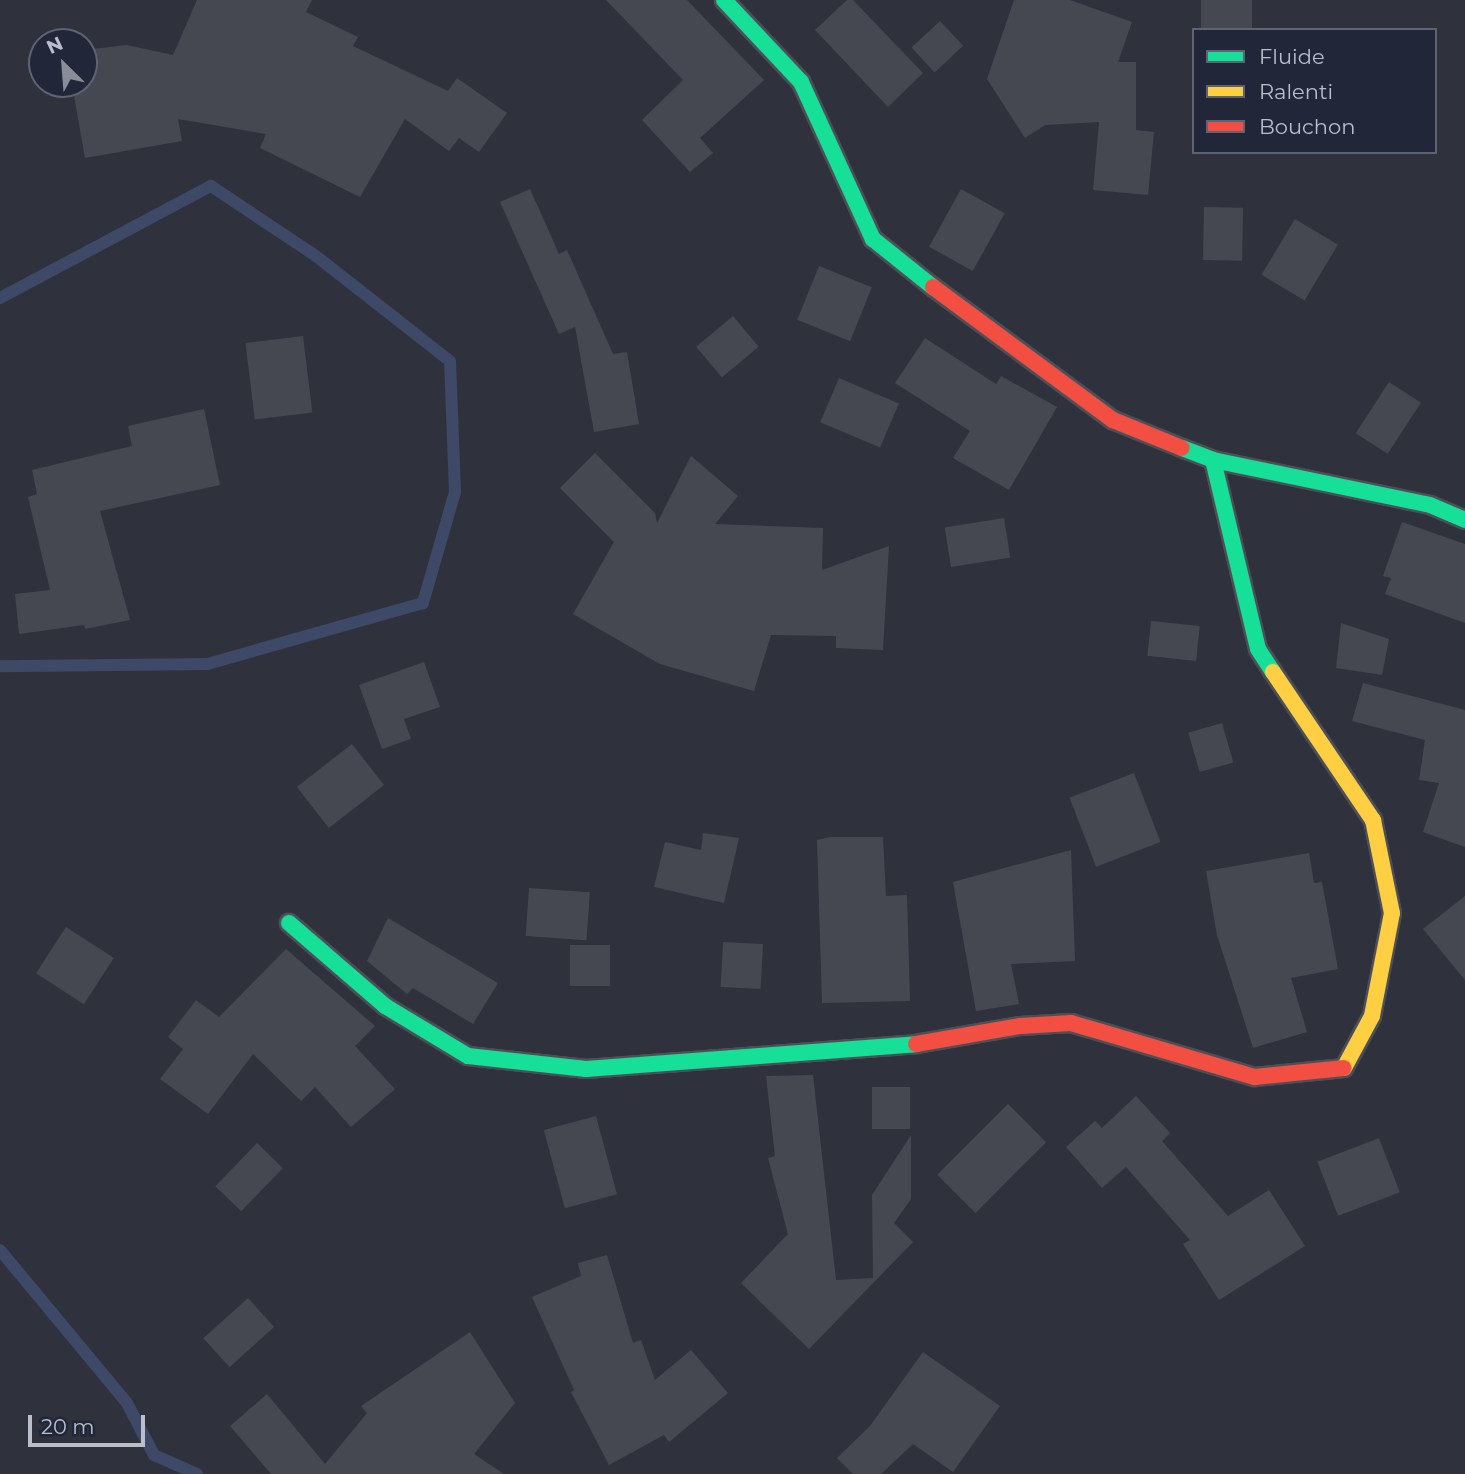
<!DOCTYPE html>
<style>
body{margin:0}
#map{position:relative;width:1465px;height:1474px;overflow:hidden;background:#2f323d;font-family:Montserrat,sans-serif}
div>[style]{position:absolute}
.stream>*{height:12px;margin:-6px;padding:0 6px;transform-origin:6px;border-radius:6px;background:#3e4867}
.building>*{inset:0;background:#454851;transform-origin:0 0}
.roads{filter:drop-shadow(2px 0 #4d4f57) drop-shadow(-2px 0 #4d4f57) drop-shadow(0 2px #4d4f57) drop-shadow(0 -2px #4d4f57)}
.fast>*{height:16px;margin:-8px;padding:0 8px;transform-origin:8px;border-radius:8px;background:#16e098}
.slow>*{height:16px;margin:-8px;padding:0 8px;transform-origin:8px;border-radius:8px;background:#ffcf43}
.jam>*{height:16px;margin:-8px;padding:0 8px;transform-origin:8px;border-radius:8px;background:#f24e42}
span{translate:-50% -50%;white-space:nowrap;text-align:center;line-height:1.15;-webkit-text-stroke:5px #212738;paint-order:stroke}
.legend{position:absolute;left:1192px;top:28px;width:245px;height:126px;box-sizing:border-box;background:#212738;border:2px solid #5e6373;margin:0;padding:9px 12px;list-style:none;font-size:21px;color:#babecc}
.legend li{display:flex;align-items:center;gap:14px;height:35px}
.legend b{width:35px;border:2px solid #5e6373}
.north{position:absolute;left:28px;top:28px;width:70px;height:70px;box-sizing:border-box;background:#212738;border:2px solid #5e6373;border-radius:50%;rotate:335deg;font-size:19px;font-weight:700;line-height:28px;text-align:center;color:#babecc}
.north::after{content:'';display:block;margin:auto;width:24px;height:32px;background:#898d9a;clip-path:polygon(50% 0,100% 100%,50% 72%,0 100%)}
.scale{position:absolute;left:28px;top:1415px;width:117px;height:32px;box-sizing:border-box;border:4px solid #babecc;border-top:0;padding-left:9px;font-size:21px;line-height:24px;white-space:nowrap;color:#babecc;-webkit-text-stroke:5px #212738;paint-order:stroke}
</style>
<div id="map">
<div class="stream">
<div style="left:0;top:298px;width:239px;rotate:-28deg"></div>
<div style="left:211px;top:186px;width:126px;rotate:33.7deg"></div>
<div style="left:316px;top:256px;width:170px;rotate:38.1deg"></div>
<div style="left:450px;top:361px;width:131px;rotate:87.8deg"></div>
<div style="left:455px;top:492px;width:116px;rotate:106.1deg"></div>
<div style="left:423px;top:603px;width:223px;rotate:164.2deg"></div>
<div style="left:208px;top:664px;width:208px;rotate:179.4deg"></div>
<div style="left:0;top:1250px;width:199px;rotate:50.3deg"></div>
<div style="left:127px;top:1403px;width:59px;rotate:62.6deg"></div>
<div style="left:154px;top:1455px;width:47px;rotate:23.8deg"></div>
</div>
<div class="building">
<div style="clip-path:polygon(197px 0,312px 0,306px 12px,358px 37px,353px 46px,448px 91px,457px 78px,507px 113px,479px 152px,459px 138px,449px 151px,405px 119px,360px 197px,260px 148px,266px 134px,178px 119px,182px 141px,85px 158px,72px 84px,84px 84px,84px 50px,127px 45px,173px 55px)"></div>
<div style="clip-path:polygon(606px 0,687px 0,764px 80px,700px 138px,713px 153px,690px 172px,642px 120px,683px 80px)"></div>
<div style="clip-path:polygon(847px 0,853px 0,923px 73px,888px 107px,815px 30px)"></div>
<div style="clip-path:polygon(1014px 0,1070px 0,1132px 22px,1118px 62px,1136px 62px,1136px 130px,1154px 132px,1148px 195px,1093px 190px,1099px 122px,1045px 125px,1025px 138px,987px 79px)"></div>
<div style="left:1201px;top:0;width:51px;height:30px"></div>
<div style="left:940px;top:21px;width:34px;height:39px;rotate:47deg"></div>
<div style="clip-path:polygon(530px 189px,559px 254px,567px 250px,613px 354px,627px 352px,639px 424px,594px 432px,575px 327px,559px 334px,500px 202px)"></div>
<div style="left:961px;top:189px;width:50px;height:66px;rotate:29deg"></div>
<div style="left:1204px;top:207px;width:39px;height:53px;rotate:1deg"></div>
<div style="left:1295px;top:219px;width:50px;height:65px;rotate:31deg"></div>
<div style="left:819px;top:266px;width:57px;height:58px;rotate:22deg"></div>
<div style="left:733px;top:316px;width:40px;height:48px;rotate:50deg"></div>
<div style="left:303px;top:336px;width:77px;height:58px;rotate:83deg"></div>
<div style="clip-path:polygon(925px 338px,996px 384px,1001px 376px,1057px 407px,1009px 490px,953px 458px,970px 431px,895px 383px)"></div>
<div style="left:839px;top:378px;width:65px;height:48px;rotate:23deg"></div>
<div style="left:1389px;top:382px;width:38px;height:61px;rotate:33deg"></div>
<div style="clip-path:polygon(204px 409px,220px 485px,100px 511px,130px 620px,85px 629px,84px 625px,19px 634px,15px 594px,50px 590px,28px 497px,37px 494px,32px 470px,132px 446px,128px 426px)"></div>
<div style="clip-path:polygon(595px 453px,655px 513px,657px 523px,691px 456px,738px 496px,715px 524px,823px 528px,822px 570px,889px 546px,883px 650px,836px 648px,836px 636px,771px 635px,754px 691px,660px 664px,573px 614px,614px 542px,560px 488px)"></div>
<div style="left:1004px;top:518px;width:40px;height:60px;rotate:81deg"></div>
<div style="clip-path:polygon(1402px 522px,1465px 544px,1465px 623px,1385px 594px,1391px 578px,1383px 576px)"></div>
<div style="left:1151px;top:621px;width:49px;height:35px;rotate:6deg"></div>
<div style="clip-path:polygon(1341px 623px,1389px 639px,1382px 675px,1336px 668px)"></div>
<div style="clip-path:polygon(424px 662px,440px 707px,404px 719px,411px 739px,382px 749px,359px 685px)"></div>
<div style="clip-path:polygon(1363px 683px,1465px 710px,1465px 847px,1423px 832px,1439px 783px,1419px 780px,1425px 740px,1352px 721px)"></div>
<div style="left:1222px;top:723px;width:41px;height:35px;rotate:74deg"></div>
<div style="left:352px;top:744px;width:52px;height:70px;rotate:52deg"></div>
<div style="left:1134px;top:773px;width:74px;height:69px;rotate:69deg"></div>
<div style="clip-path:polygon(703px 833px,739px 838px,724px 903px,654px 887px,665px 842px,701px 850px)"></div>
<div style="clip-path:polygon(831px 837px,883px 837px,886px 896px,907px 895px,910px 1001px,822px 1003px,817px 840px)"></div>
<div style="clip-path:polygon(1071px 850px,1075px 961px,1011px 964px,1019px 1004px,976px 1011px,953px 882px)"></div>
<div style="clip-path:polygon(1309px 853px,1314px 883px,1322px 882px,1338px 969px,1291px 978px,1307px 1032px,1253px 1048px,1217px 935px,1206px 871px)"></div>
<div style="left:529px;top:888px;width:61px;height:48px;rotate:4deg"></div>
<div style="clip-path:polygon(1465px 896px,1465px 980px,1423px 929px)"></div>
<div style="clip-path:polygon(388px 918px,498px 983px,473px 1024px,413px 988px,407px 994px,367px 961px)"></div>
<div style="left:66px;top:927px;width:57px;height:55px;rotate:33deg"></div>
<div style="left:723px;top:942px;width:40px;height:45px;rotate:3deg"></div>
<div style="left:610px;top:945px;width:41px;height:40px;rotate:90deg"></div>
<div style="clip-path:polygon(286px 949px,375px 1026px,355px 1046px,395px 1089px,351px 1127px,315px 1087px,301px 1101px,253px 1054px,208px 1114px,160px 1079px,183px 1049px,168px 1037px,196px 1000px,219px 1017px)"></div>
<div style="clip-path:polygon(813px 1075px,836px 1280px,873px 1278px,872px 1195px,911px 1135px,911px 1199px,894px 1223px,913px 1242px,809px 1349px,741px 1283px,788px 1234px,768px 1158px,775px 1156px,766px 1076px)"></div>
<div style="left:872px;top:1087px;width:38px;height:42px"></div>
<div style="clip-path:polygon(1136px 1096px,1170px 1133px,1162px 1141px,1228px 1216px,1269px 1190px,1305px 1246px,1219px 1300px,1183px 1244px,1190px 1240px,1126px 1167px,1102px 1188px,1066px 1147px,1095px 1121px,1102px 1128px)"></div>
<div style="left:1008px;top:1104px;width:54px;height:100px;rotate:45deg"></div>
<div style="left:596px;top:1116px;width:81px;height:54px;rotate:75deg"></div>
<div style="left:1379px;top:1138px;width:58px;height:66px;rotate:69deg"></div>
<div style="left:257px;top:1143px;width:36px;height:60px;rotate:44deg"></div>
<div style="clip-path:polygon(607px 1255px,633px 1343px,641px 1340px,655px 1380px,691px 1350px,728px 1393px,669px 1442px,664px 1435px,609px 1465px,571px 1392px,574px 1390px,532px 1297px,581px 1276px,578px 1263px)"></div>
<div style="left:248px;top:1298px;width:39px;height:60px;rotate:48deg"></div>
<div style="clip-path:polygon(470px 1332px,515px 1403px,474px 1454px,504px 1474px,271px 1474px,230px 1426px,267px 1394px,325px 1464px,367px 1413px,361px 1406px)"></div>
<div style="clip-path:polygon(923px 1352px,1000px 1406px,953px 1472px,913px 1444px,881px 1474px,853px 1474px,837px 1458px,870px 1426px)"></div>
</div>
<div class="roads">
<div class="fast">
<div style="left:724px;top:0;width:112px;rotate:46.8deg"></div>
<div style="left:801px;top:82px;width:173px;rotate:65.4deg"></div>
<div style="left:873px;top:239px;width:77px;rotate:38.7deg"></div>
<div style="left:1182px;top:448px;width:33px;rotate:21deg"></div>
<div style="left:1213px;top:460px;width:222px;rotate:11.7deg"></div>
<div style="left:1430px;top:505px;width:38px;rotate:23deg"></div>
<div style="left:1213px;top:460px;width:194px;rotate:76.6deg"></div>
<div style="left:1258px;top:649px;width:27px;rotate:57deg"></div>
<div style="left:289px;top:923px;width:127px;rotate:40.8deg"></div>
<div style="left:385px;top:1006px;width:97px;rotate:31.1deg"></div>
<div style="left:468px;top:1056px;width:119px;rotate:6.3deg"></div>
<div style="left:586px;top:1069px;width:331px;rotate:-4.3deg"></div>
</div>
<div class="slow">
<div style="left:1273px;top:672px;width:179px;rotate:56deg"></div>
<div style="left:1373px;top:820px;width:95px;rotate:78.5deg"></div>
<div style="left:1392px;top:913px;width:105px;rotate:101deg"></div>
<div style="left:1372px;top:1016px;width:59px;rotate:118.3deg"></div>
</div>
<div class="jam">
<div style="left:933px;top:287px;width:224px;rotate:36.5deg"></div>
<div style="left:1113px;top:420px;width:74px;rotate:22.1deg"></div>
<div style="left:916px;top:1044px;width:106px;rotate:-9.8deg"></div>
<div style="left:1020px;top:1026px;width:51px;rotate:-3.4deg"></div>
<div style="left:1071px;top:1023px;width:192px;rotate:16.4deg"></div>
<div style="left:1255px;top:1077px;width:89px;rotate:-5.8deg"></div>
</div>
</div>
<ul class="legend">
<li><b style="height:9px;background:#16e098"></b>Fluide</li>
<li><b style="height:9px;background:#ffcf43"></b>Ralenti</li>
<li><b style="height:9px;background:#f24e42"></b>Bouchon</li>
</ul>
<div class="north">N</div>
<div class="scale">20 m</div>
</div>
